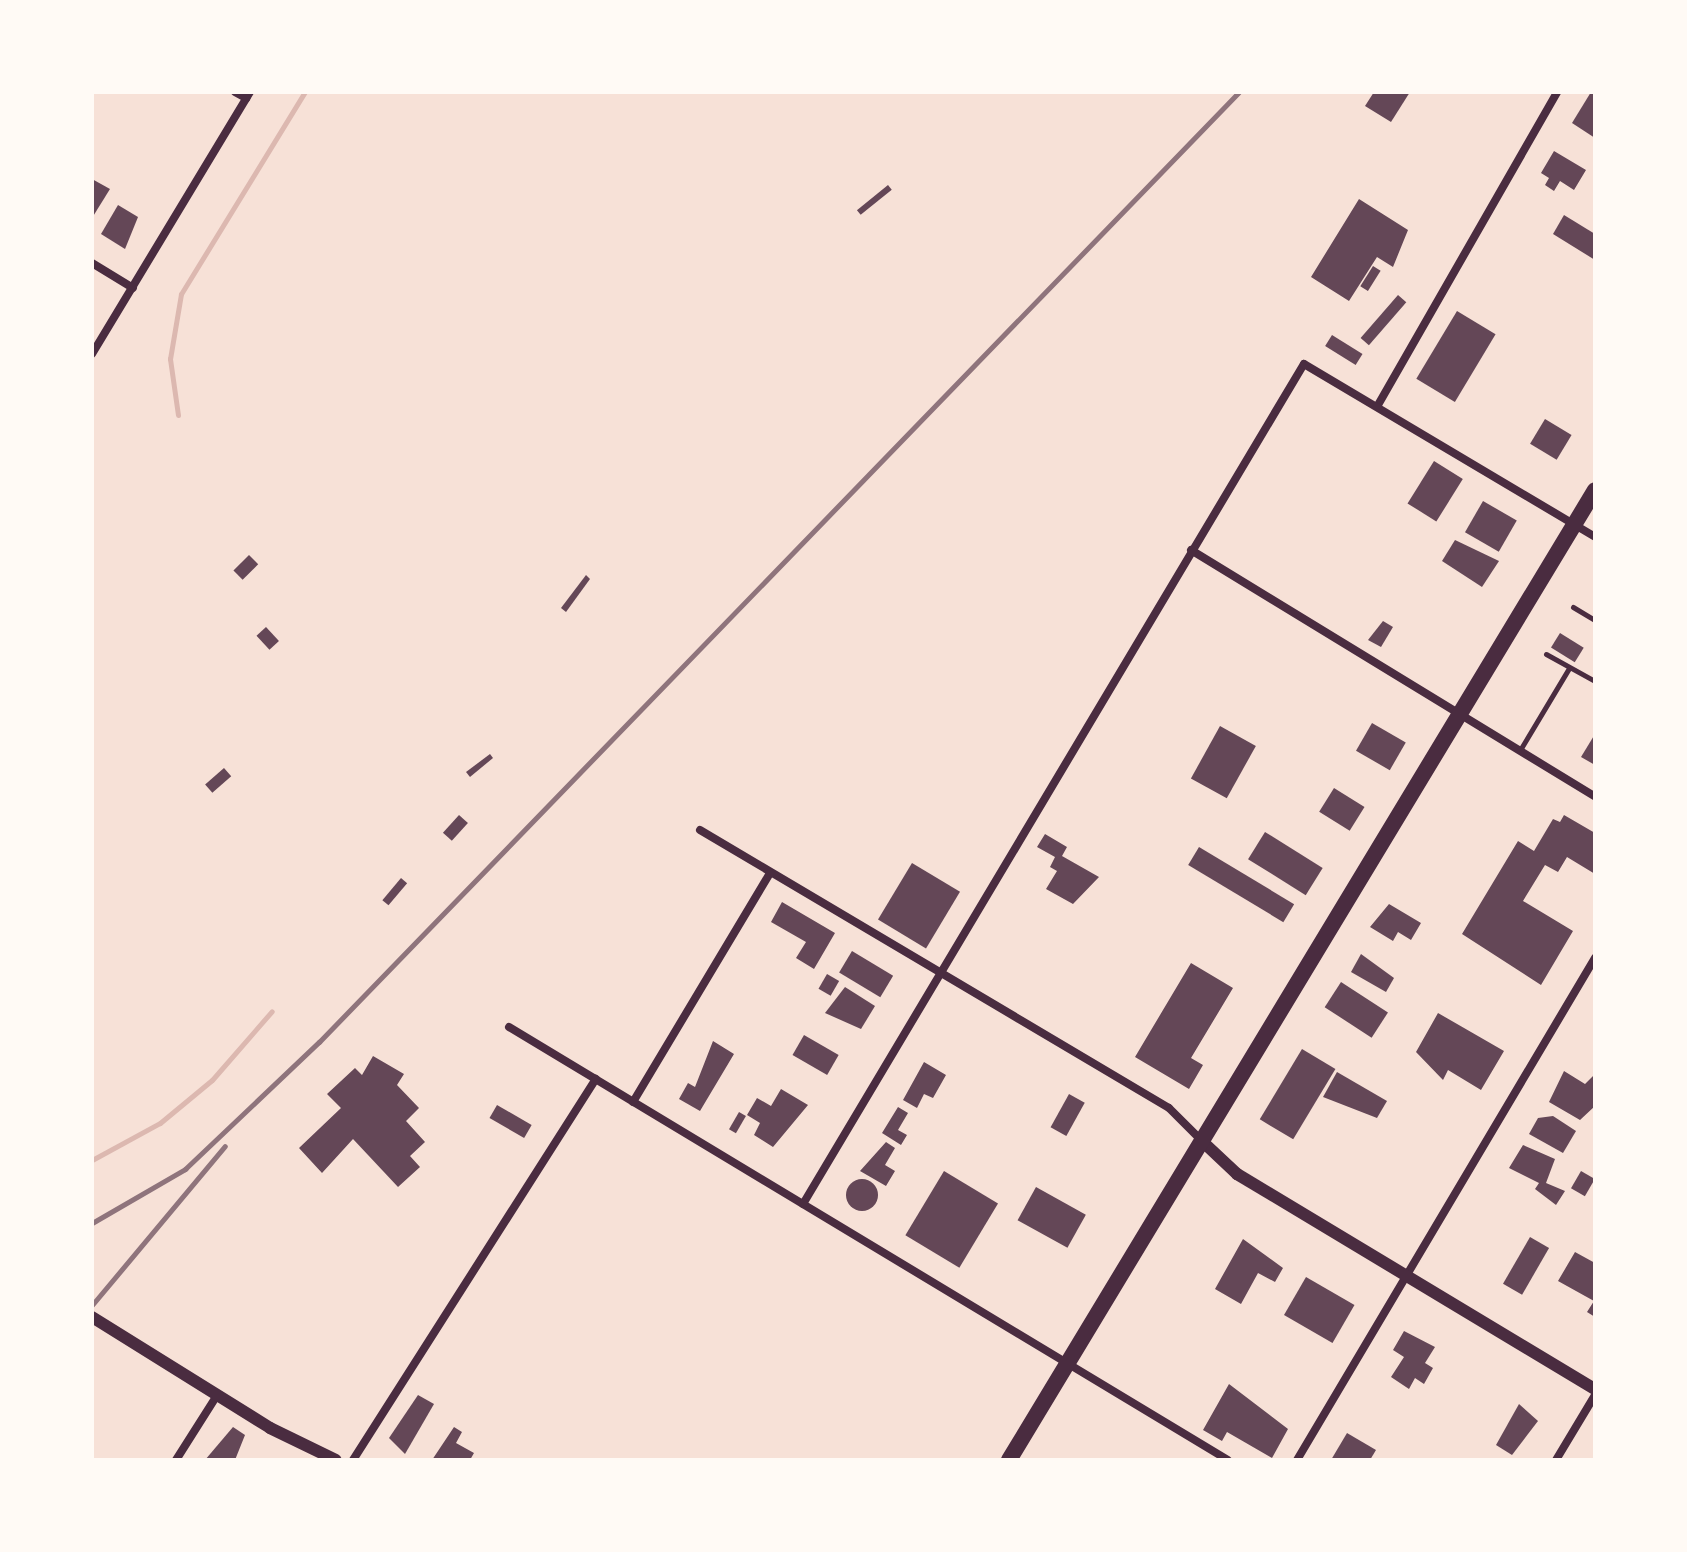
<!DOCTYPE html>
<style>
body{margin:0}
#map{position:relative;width:1687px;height:1552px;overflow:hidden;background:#f7e1d7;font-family:"Sofia Sans Condensed",sans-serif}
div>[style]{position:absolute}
.stream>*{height:5px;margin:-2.5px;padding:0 2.5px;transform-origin:2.5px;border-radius:2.5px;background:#dcb8b0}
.building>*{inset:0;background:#644757;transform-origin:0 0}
.round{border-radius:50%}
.service>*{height:5px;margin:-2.5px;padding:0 2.5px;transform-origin:2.5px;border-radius:2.5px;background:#4a2c40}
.minor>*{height:8px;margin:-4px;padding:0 4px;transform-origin:4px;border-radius:4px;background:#4a2c40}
.tertiary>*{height:12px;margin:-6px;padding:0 6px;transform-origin:6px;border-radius:6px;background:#4a2c40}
.trunk>*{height:16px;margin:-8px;padding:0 8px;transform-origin:8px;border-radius:8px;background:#4a2c40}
.rail>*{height:5px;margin:-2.5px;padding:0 2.5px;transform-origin:2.5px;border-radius:2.5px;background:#8f747c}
span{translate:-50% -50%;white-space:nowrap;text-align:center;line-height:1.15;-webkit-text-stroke:6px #fffaf5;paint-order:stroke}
.frame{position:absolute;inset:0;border:94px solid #fffaf5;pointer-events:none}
</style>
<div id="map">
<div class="stream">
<div style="left:178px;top:415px;width:57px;rotate:-98.1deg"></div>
<div style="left:170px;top:359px;width:66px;rotate:-80.4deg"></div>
<div style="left:181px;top:294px;width:237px;rotate:-58.5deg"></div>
<div style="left:92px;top:1160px;width:77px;rotate:-28.6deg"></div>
<div style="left:160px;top:1123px;width:67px;rotate:-39.6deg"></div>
<div style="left:212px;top:1080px;width:91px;rotate:-49deg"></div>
</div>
<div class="building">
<div style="clip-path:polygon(1374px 92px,1410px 92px,1391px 122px,1365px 106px)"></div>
<div style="clip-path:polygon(1591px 92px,1595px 92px,1595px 138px,1572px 123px)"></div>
<div style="clip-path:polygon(1554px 151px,1586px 170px,1574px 190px,1560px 181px,1554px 191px,1545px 185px,1549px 178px,1541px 173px)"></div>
<div style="clip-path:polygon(92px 179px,110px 189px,92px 218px)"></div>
<div style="left:888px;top:185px;width:6px;height:40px;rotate:51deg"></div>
<div style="clip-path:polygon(1359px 199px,1408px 230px,1393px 267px,1377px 257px,1349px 301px,1311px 277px)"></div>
<div style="clip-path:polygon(118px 205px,138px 217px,125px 249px,101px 234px)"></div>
<div style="clip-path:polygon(1564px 215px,1595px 234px,1595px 260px,1553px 234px)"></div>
<div style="left:1373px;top:266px;width:9px;height:24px;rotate:32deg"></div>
<div style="left:1398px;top:295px;width:11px;height:57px;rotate:41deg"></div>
<div style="left:1457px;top:311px;width:45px;height:79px;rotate:31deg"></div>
<div style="left:1332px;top:335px;width:36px;height:13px;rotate:32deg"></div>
<div style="left:1545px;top:419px;width:31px;height:29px;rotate:31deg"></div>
<div style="left:1434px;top:461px;width:34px;height:50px;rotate:32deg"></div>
<div style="left:1483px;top:501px;width:39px;height:36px;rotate:30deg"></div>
<div style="clip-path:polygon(1455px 540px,1499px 561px,1482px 587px,1442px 561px)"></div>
<div style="left:249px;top:555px;width:13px;height:22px;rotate:45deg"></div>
<div style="clip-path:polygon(586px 575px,590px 579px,566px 612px,561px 608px)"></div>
<div style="clip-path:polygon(1383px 621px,1393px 627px,1381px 647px,1368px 640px)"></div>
<div style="left:266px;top:627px;width:19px;height:13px;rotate:47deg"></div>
<div style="left:1560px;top:633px;width:28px;height:17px;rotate:32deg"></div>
<div style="left:1372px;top:723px;width:39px;height:32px;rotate:30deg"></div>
<div style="left:1220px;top:726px;width:41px;height:60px;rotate:29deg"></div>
<div style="clip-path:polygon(1595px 734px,1595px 765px,1581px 757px)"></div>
<div style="clip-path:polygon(490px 754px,493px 758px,470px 777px,466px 772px)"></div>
<div style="left:224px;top:768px;width:11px;height:25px;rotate:49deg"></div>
<div style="left:1334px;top:788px;width:36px;height:28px;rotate:32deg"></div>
<div style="left:459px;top:815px;width:12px;height:24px;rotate:42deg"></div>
<div style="clip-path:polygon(1564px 815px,1595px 833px,1595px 874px,1567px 857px,1558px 872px,1545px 865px,1523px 901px,1573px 931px,1541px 985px,1462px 934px,1518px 841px,1534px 851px,1553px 819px,1560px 822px)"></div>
<div style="left:1265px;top:832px;width:68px;height:32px;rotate:32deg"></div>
<div style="clip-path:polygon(1045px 834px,1067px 847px,1062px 856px,1099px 877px,1073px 904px,1046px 889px,1057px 871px,1050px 867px,1055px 857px,1037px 847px)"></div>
<div style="left:1199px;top:847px;width:111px;height:21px;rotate:31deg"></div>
<div style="left:912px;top:863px;width:56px;height:66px;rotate:31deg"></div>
<div style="left:401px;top:878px;width:8px;height:29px;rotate:40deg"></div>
<div style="clip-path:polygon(782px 902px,835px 933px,814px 969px,796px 958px,806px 942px,771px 922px)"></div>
<div style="clip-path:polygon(1389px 904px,1421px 923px,1411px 940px,1398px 932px,1393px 941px,1370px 927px)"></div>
<div style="left:852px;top:951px;width:48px;height:25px;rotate:31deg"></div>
<div style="clip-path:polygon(1361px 954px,1394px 978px,1386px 992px,1351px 972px)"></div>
<div style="clip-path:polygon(1191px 963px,1233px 988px,1191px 1058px,1203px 1065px,1189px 1089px,1135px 1057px)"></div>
<div style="left:827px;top:974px;width:14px;height:17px;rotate:30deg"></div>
<div style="left:1341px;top:982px;width:56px;height:30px;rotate:33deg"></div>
<div style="clip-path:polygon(845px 987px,875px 1006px,861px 1029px,825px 1013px)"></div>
<div style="clip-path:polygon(1438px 1013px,1504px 1051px,1481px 1090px,1448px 1070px,1443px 1080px,1416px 1052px)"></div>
<div style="left:804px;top:1035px;width:40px;height:23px;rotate:30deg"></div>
<div style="clip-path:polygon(713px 1041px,734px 1054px,700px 1111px,679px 1099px,688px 1083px,695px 1087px)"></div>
<div style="left:1302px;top:1049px;width:39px;height:82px;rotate:31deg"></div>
<div style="clip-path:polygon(373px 1056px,404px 1074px,397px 1085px,419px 1108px,406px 1121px,425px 1142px,410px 1156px,420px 1167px,398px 1187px,353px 1139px,322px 1173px,299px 1148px,341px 1108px,327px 1094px,355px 1068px,362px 1075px)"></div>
<div style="clip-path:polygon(924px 1062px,946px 1075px,933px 1098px,924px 1094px,917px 1108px,903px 1100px)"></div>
<div style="clip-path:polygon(1564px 1071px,1585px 1084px,1595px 1074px,1595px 1106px,1580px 1120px,1549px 1102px)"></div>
<div style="clip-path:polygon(1337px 1072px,1387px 1101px,1377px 1118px,1323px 1097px)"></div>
<div style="clip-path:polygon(781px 1089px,808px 1105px,773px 1147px,754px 1135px,760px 1123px,747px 1115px,757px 1098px,771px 1106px)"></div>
<div style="left:1069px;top:1094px;width:18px;height:38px;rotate:29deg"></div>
<div style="left:497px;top:1105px;width:40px;height:15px;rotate:30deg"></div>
<div style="clip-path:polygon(898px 1107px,908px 1113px,898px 1130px,907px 1135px,901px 1145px,882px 1133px)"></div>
<div style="left:739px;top:1112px;width:8px;height:20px;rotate:30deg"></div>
<div style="clip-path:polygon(1553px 1116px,1576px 1131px,1563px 1153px,1529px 1134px,1538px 1118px)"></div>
<div style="clip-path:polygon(886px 1142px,895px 1148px,885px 1165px,895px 1171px,886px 1186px,860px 1171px)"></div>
<div style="clip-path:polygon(1523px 1145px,1555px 1159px,1546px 1183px,1565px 1191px,1556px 1205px,1535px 1189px,1539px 1183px,1509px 1168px)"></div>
<div style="left:944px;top:1171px;width:63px;height:75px;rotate:31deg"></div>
<div style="left:1581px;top:1171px;width:16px;height:20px;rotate:30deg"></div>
<div class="round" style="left:846px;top:1179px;width:32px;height:32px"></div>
<div style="left:1036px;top:1187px;width:57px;height:38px;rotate:29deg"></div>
<div style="left:1530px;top:1237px;width:22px;height:54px;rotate:30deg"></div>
<div style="clip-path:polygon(1243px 1239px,1283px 1268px,1275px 1282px,1258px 1273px,1241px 1304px,1215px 1289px)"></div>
<div style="clip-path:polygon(1575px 1252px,1595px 1263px,1595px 1317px,1587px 1312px,1594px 1301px,1558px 1281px)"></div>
<div style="left:1306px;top:1277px;width:56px;height:44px;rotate:30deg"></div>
<div style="clip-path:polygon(1404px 1331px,1435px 1347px,1425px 1363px,1433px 1368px,1424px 1384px,1415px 1378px,1409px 1389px,1391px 1377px,1404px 1357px,1393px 1350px)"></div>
<div style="clip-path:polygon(1229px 1384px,1288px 1429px,1272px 1458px,1227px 1432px,1222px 1441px,1203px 1430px)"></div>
<div style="clip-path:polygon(418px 1395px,434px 1404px,405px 1454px,389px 1438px)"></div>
<div style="clip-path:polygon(1519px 1404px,1538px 1421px,1512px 1455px,1496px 1445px)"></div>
<div style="clip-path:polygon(233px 1427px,245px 1435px,235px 1460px,205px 1460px)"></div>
<div style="clip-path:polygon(454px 1427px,462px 1432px,456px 1443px,474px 1453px,470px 1460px,432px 1460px)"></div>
<div style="clip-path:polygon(1347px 1433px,1376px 1450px,1370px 1460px,1331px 1460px)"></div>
</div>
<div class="service">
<div style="left:1573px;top:607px;width:26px;rotate:31deg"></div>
<div style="left:1546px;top:654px;width:56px;rotate:28.9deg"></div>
<div style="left:1520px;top:750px;width:96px;rotate:-59.1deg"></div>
</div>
<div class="minor">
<div style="left:235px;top:92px;width:13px;rotate:29deg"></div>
<div style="left:92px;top:263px;width:48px;rotate:31.4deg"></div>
<div style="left:92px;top:354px;width:306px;rotate:-58.9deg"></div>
<div style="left:1378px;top:405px;width:361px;rotate:-60.2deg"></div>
<div style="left:1191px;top:550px;width:474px;rotate:31.4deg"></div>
<div style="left:700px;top:830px;width:545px;rotate:30.66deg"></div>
<div style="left:1169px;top:1108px;width:48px;rotate:45deg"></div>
<div style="left:509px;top:1027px;width:839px;rotate:31.06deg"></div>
<div style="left:633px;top:1102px;width:267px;rotate:-59.1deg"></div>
<div style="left:803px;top:1204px;width:978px;rotate:-59.19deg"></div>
<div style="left:1304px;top:364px;width:339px;rotate:30.7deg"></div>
<div style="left:176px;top:1460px;width:75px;rotate:-57.6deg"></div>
<div style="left:353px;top:1460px;width:452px;rotate:-57.5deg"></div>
<div style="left:1297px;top:1460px;width:584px;rotate:-59.31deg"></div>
<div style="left:1556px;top:1460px;width:76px;rotate:-59deg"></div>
</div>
<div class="tertiary">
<div style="left:1203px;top:1142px;width:47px;rotate:43.3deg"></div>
<div style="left:1237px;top:1174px;width:418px;rotate:31deg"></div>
<div style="left:92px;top:1317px;width:210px;rotate:31.9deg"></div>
<div style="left:270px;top:1428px;width:73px;rotate:25.9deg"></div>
</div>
<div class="trunk">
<div style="left:1009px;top:1460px;width:1133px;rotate:-58.86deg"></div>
</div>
<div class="rail">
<div style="left:92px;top:1223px;width:108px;rotate:-30.1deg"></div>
<div style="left:185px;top:1169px;width:185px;rotate:-43.5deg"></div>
<div style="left:319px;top:1042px;width:1322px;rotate:-45.92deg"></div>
<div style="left:92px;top:1305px;width:207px;rotate:-50.1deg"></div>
</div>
<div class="frame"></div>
</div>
